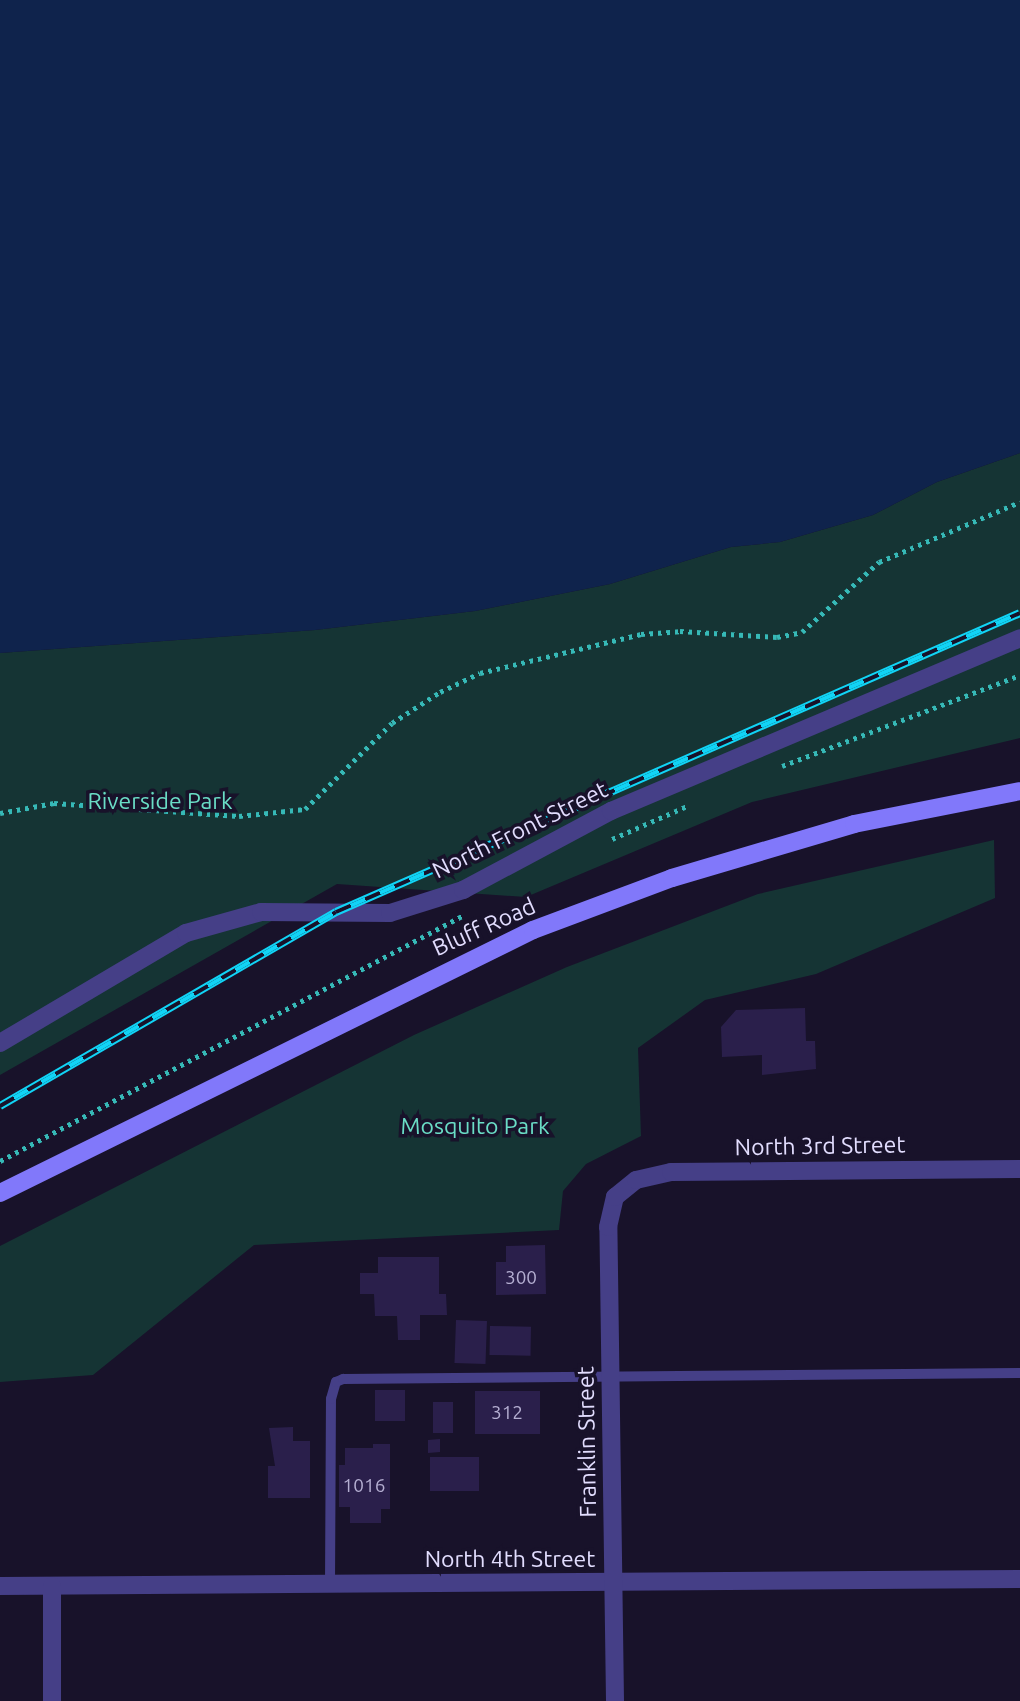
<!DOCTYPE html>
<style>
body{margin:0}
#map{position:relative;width:1020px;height:1701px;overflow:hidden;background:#18122a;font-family:Ubuntu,sans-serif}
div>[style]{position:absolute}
.green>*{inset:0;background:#153434}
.water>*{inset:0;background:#0f234c}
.building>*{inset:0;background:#2a1f4b;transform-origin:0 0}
.path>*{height:4.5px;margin-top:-2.25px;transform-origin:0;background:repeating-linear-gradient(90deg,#36b9b7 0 3.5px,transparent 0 8.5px)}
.lane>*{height:10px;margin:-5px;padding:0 5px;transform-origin:5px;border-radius:5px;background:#453f87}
.street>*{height:18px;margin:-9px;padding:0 9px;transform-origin:9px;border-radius:9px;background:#453f87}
.secondary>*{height:18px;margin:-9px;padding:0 9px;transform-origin:9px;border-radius:9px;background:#8178fa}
.rail>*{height:8px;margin-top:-4px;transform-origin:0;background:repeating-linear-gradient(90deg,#18122a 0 16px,#11d4f6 0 32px);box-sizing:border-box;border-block:2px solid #11d4f6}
span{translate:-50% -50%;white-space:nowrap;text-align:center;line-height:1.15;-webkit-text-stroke:7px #18122a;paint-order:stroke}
.number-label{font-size:19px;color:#b4aed1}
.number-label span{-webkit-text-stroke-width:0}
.park-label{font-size:23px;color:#6addc6}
.street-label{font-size:23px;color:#e2ddfe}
</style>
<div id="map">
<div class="green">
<div style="clip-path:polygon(1020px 453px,1020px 738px,752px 802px,526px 897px,337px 884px,0 1075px,0 653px,315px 630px,475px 611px,610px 584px,731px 547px,780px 542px,873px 515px,937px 482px)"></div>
<div style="clip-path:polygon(994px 840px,995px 898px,816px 974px,705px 1000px,638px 1048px,641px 1136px,586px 1164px,563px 1191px,559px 1230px,254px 1245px,93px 1375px,0 1382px,0 1246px,414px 1035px,567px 967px,758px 894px)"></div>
</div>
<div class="water">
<div style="clip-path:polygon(0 0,1020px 0,1020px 453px,937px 482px,873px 515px,780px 542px,731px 547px,610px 584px,475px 611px,315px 630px,0 653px)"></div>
</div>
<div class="building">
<div style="clip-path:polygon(805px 1008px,806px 1041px,815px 1041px,816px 1069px,762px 1075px,762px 1055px,722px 1057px,721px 1027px,736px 1010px)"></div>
<div style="clip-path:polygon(545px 1245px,546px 1294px,496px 1295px,496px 1262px,506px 1262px,506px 1246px)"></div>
<div style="clip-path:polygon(378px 1257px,439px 1257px,439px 1294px,446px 1294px,447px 1315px,420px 1315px,420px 1340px,398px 1340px,397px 1316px,375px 1316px,374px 1294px,360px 1294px,360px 1273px,378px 1273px)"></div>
<div style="left:456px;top:1320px;width:31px;height:43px;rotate:2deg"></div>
<div style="left:490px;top:1326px;width:41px;height:29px;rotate:1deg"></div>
<div style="left:375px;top:1390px;width:30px;height:31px"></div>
<div style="left:475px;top:1391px;width:65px;height:43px"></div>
<div style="left:433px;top:1402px;width:20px;height:31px"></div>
<div style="clip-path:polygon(293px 1427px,293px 1441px,310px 1441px,310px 1498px,268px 1498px,268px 1466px,275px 1466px,269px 1428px)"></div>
<div style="clip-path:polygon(440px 1439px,440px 1452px,428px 1453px,428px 1440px)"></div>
<div style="clip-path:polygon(373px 1444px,390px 1444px,390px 1509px,381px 1509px,381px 1523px,350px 1523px,350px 1507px,339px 1507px,339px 1465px,345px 1465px,345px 1448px,373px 1448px)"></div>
<div style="left:430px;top:1457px;width:49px;height:34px"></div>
</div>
<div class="path">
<div style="left:782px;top:766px;width:255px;rotate:-20.9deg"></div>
<div style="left:0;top:813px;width:55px;rotate:-10.5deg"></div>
<div style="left:54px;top:803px;width:185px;rotate:4deg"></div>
<div style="left:239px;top:816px;width:66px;rotate:-6.1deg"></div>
<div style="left:305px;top:809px;width:122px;rotate:-44.7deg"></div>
<div style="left:392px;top:723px;width:57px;rotate:-32.9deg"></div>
<div style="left:440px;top:692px;width:44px;rotate:-25.4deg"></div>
<div style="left:480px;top:673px;width:166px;rotate:-13.6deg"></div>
<div style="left:641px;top:634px;width:39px;rotate:-4deg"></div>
<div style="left:680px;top:631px;width:97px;rotate:3.5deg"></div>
<div style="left:777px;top:637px;width:25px;rotate:-11deg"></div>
<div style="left:802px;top:632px;width:104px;rotate:-42.3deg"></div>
<div style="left:879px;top:562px;width:153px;rotate:-23.1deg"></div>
<div style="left:612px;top:839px;width:82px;rotate:-23.7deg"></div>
<div style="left:0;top:1161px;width:525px;rotate:-27.93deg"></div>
</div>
<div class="lane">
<div style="left:330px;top:1585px;width:186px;rotate:-89.7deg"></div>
<div style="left:331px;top:1399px;width:18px;rotate:-74deg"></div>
<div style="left:336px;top:1382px;width:8px;rotate:-23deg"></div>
<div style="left:343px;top:1379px;width:677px;rotate:-0.51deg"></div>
</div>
<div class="street">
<div style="left:0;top:1043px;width:216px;rotate:-30.6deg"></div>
<div style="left:186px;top:933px;width:78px;rotate:-15.6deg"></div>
<div style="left:261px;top:912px;width:129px;rotate:0.4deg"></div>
<div style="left:390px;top:913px;width:77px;rotate:-17.5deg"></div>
<div style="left:463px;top:890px;width:168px;rotate:-28.1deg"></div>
<div style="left:611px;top:811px;width:444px;rotate:-22.9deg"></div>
<div style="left:0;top:1586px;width:1020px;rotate:-0.39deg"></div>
<div style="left:52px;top:1586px;width:115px;rotate:90deg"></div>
<div style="left:615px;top:1701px;width:474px;rotate:-90.8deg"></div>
<div style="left:608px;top:1227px;width:31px;rotate:-77deg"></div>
<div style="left:615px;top:1197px;width:27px;rotate:-39deg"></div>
<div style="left:636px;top:1180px;width:36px;rotate:-13deg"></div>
<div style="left:671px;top:1172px;width:349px;rotate:-0.5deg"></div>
</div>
<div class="secondary">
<div style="left:0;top:1193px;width:594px;rotate:-26.26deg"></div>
<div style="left:533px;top:930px;width:148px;rotate:-20.5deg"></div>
<div style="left:672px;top:878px;width:190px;rotate:-16.5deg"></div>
<div style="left:854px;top:824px;width:169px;rotate:-11.2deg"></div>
</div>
<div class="rail">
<div style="left:0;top:1106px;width:388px;rotate:-30deg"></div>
<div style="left:336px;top:912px;width:746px;rotate:-23.61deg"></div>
</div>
<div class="number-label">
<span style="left:521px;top:1278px">300</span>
<span style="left:507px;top:1413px">312</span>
<span style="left:364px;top:1486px">1016</span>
</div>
<div class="park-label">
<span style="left:160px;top:801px">Riverside Park</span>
<span style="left:475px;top:1126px">Mosquito Park</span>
</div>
<div class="street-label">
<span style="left:520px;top:830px;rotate:-26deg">North Front Street</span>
<span style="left:484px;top:927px;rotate:-24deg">Bluff Road</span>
<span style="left:820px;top:1146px;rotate:-1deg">North 3rd Street</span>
<span style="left:587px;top:1442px;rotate:-91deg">Franklin Street</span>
<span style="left:510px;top:1559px">North 4th Street</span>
</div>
</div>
